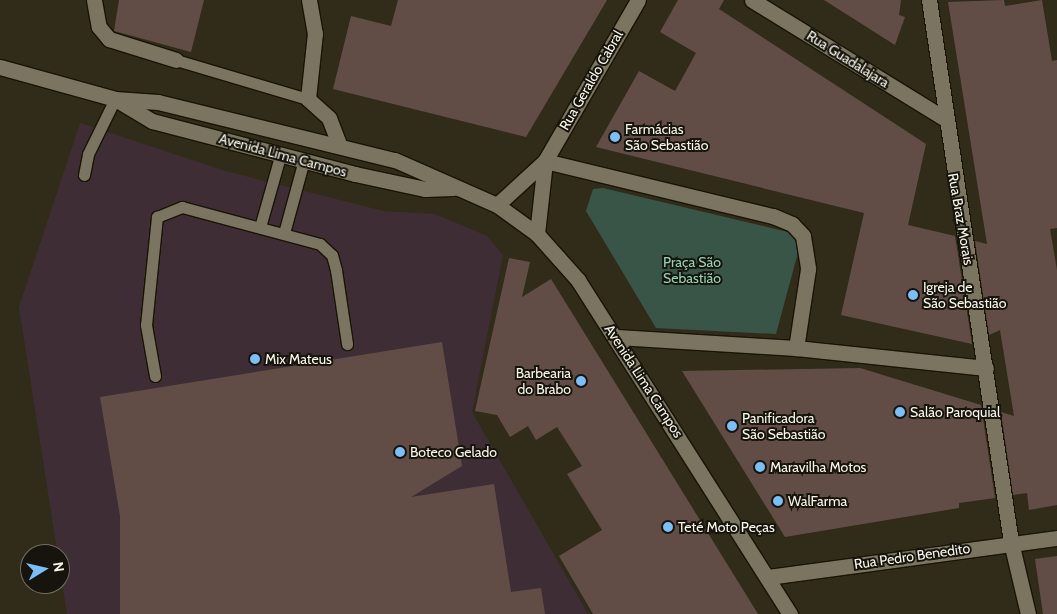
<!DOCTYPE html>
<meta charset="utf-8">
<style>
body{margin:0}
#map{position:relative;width:1057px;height:614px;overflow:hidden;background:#312c1a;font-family:Cabin,sans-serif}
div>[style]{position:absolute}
.commercial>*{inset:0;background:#3f2d36}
.green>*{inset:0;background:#395548}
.building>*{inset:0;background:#624d46}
.roads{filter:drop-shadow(1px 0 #191404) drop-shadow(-1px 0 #191404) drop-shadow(0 1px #191404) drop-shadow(0 -1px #191404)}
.service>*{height:11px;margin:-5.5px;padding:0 5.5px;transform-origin:5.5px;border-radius:5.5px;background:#7a7460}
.minor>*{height:15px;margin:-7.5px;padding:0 7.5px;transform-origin:7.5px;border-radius:7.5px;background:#7a7460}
.secondary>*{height:15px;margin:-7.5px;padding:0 7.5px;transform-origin:7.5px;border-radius:7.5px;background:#7a7460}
.dots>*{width:14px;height:14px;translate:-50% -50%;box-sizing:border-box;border:2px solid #16140c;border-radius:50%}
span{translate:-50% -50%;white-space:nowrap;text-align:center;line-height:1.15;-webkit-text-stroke:4px #16140c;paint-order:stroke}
.street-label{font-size:14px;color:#f8f5e9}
.poi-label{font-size:14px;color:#f8f5e9}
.left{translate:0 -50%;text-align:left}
.right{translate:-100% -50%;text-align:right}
.park-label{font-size:14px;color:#93d2b5}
.north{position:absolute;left:20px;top:544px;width:50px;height:50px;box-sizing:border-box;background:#16140c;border:1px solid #706e64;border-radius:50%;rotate:81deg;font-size:14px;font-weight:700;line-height:20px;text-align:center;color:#f8f5e9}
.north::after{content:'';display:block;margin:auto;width:18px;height:22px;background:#7bbef8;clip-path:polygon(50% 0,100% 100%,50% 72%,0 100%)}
</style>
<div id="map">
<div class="commercial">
<div style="clip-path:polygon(80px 123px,222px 170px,383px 211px,435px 214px,487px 236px,503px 255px,472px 412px,588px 614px,67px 614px,19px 307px)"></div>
</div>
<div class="green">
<div style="clip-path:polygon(603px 188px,788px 232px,800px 245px,776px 334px,656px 328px,586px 211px,593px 189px)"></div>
</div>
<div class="building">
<div style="clip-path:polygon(119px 0,204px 0,191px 52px,114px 31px)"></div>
<div style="clip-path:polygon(398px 0,607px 0,526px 137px,333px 89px,351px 16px,391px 26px)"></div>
<div style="clip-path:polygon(678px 0,724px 0,719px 9px,926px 144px,908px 225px,955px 236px,972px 344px,841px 315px,864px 213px,596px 147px,639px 71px,675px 91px,696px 53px,660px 32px)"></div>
<div style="clip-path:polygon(824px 0,901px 0,899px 15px,905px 17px,895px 45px)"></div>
<div style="clip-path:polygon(1004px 0,1005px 6px,1042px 0,1052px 61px,1057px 60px,1057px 228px,1050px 229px,1057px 270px,1057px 505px,1029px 510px,1027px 493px,1013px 495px,1001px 412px,1014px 416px,1000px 330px,989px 335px,975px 241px,987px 244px,948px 2px)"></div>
<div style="clip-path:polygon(509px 258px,530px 262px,522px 297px,551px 279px,758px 614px,593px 614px,559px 556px,602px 530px,567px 474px,582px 466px,557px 427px,536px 440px,528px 426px,510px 437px,497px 415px,475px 411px)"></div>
<div style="clip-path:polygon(442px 342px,462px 466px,411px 497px,494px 484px,511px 592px,541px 588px,545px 614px,120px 614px,120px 516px,100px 397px)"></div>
<div style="clip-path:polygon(860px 368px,981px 405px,995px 498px,959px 503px,959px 508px,785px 537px,682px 371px)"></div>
<div style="clip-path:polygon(1057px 556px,1057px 614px,1043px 614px,1035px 559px)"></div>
</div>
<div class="roads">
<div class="service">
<div style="left:176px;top:60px;width:138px;rotate:16.5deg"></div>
<div style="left:84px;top:175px;width:21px;rotate:-79deg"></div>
<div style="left:88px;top:154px;width:61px;rotate:-63.9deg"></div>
<div style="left:260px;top:227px;width:77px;rotate:-74.2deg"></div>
<div style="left:284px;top:233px;width:76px;rotate:-74.7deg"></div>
<div style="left:155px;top:376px;width:52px;rotate:-100deg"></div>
<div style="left:146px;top:325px;width:109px;rotate:-84.2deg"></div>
<div style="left:157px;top:217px;width:27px;rotate:-22deg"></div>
<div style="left:182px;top:207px;width:143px;rotate:15deg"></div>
<div style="left:320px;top:244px;width:16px;rotate:43deg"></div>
<div style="left:332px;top:255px;width:16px;rotate:75deg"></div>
<div style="left:336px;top:270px;width:75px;rotate:81.5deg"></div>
</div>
<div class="minor">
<div style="left:94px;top:0;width:27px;rotate:80deg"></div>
<div style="left:99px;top:27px;width:16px;rotate:50deg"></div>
<div style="left:109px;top:39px;width:70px;rotate:17.4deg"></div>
<div style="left:309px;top:0;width:34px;rotate:80deg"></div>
<div style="left:315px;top:33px;width:66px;rotate:96.1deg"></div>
<div style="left:308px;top:99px;width:28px;rotate:42deg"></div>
<div style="left:329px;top:118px;width:30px;rotate:69deg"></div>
<div style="left:752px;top:0;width:225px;rotate:31.6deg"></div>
<div style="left:929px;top:0;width:548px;rotate:81.4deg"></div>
<div style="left:1011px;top:542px;width:74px;rotate:76.7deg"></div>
<div style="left:545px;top:161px;width:235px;rotate:13.6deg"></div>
<div style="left:773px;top:216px;width:21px;rotate:23deg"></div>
<div style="left:792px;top:224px;width:16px;rotate:47deg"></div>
<div style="left:803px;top:236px;width:33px;rotate:81deg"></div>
<div style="left:808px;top:269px;width:80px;rotate:98.6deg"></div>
<div style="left:497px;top:205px;width:65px;rotate:-42.5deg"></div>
<div style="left:545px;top:161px;width:186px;rotate:-60deg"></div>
<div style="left:537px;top:234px;width:73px;rotate:-83.7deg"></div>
<div style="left:617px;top:337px;width:179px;rotate:3.5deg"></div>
<div style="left:796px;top:348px;width:191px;rotate:6deg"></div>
<div style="left:768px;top:577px;width:292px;rotate:-7.7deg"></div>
</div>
<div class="secondary">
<div style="left:0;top:67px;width:119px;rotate:15.5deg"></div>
<div style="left:115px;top:99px;width:43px;rotate:4deg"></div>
<div style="left:158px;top:102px;width:244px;rotate:13.8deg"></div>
<div style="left:395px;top:160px;width:111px;rotate:23.8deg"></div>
<div style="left:497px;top:205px;width:49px;rotate:35.9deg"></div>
<div style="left:537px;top:234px;width:62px;rotate:48.3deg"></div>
<div style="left:578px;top:280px;width:396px;rotate:57.6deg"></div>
<div style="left:117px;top:100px;width:41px;rotate:31deg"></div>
<div style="left:152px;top:121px;width:210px;rotate:14.6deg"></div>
<div style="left:355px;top:174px;width:72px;rotate:12.1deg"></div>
<div style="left:425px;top:189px;width:28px;rotate:-2deg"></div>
</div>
</div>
<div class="dots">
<div style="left:615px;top:137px;background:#7bbef8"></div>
<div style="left:913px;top:295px;background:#7bbef8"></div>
<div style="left:255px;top:359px;background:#7bbef8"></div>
<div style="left:581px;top:381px;background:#7bbef8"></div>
<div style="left:900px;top:412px;background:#7bbef8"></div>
<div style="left:732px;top:426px;background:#7bbef8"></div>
<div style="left:400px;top:452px;background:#7bbef8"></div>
<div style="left:760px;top:467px;background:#7bbef8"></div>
<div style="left:778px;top:501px;background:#7bbef8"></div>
<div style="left:668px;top:527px;background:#7bbef8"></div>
</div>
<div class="street-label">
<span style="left:848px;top:59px;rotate:32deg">Rua Guadalajara</span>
<span style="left:591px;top:80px;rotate:-60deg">Rua Geraldo Cabral</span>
<span style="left:283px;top:155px;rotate:15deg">Avenida Lima Campos</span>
<span style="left:961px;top:219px;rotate:80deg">Rua Braz Morais</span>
<span style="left:644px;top:381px;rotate:57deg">Avenida Lima Campos</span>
<span style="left:912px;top:556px;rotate:-8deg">Rua Pedro Benedito</span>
</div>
<div class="poi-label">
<span class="left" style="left:625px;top:137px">Farmácias<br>São Sebastião</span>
<span class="left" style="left:923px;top:295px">Igreja de<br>São Sebastião</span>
<span class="left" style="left:265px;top:359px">Mix Mateus</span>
<span class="right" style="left:571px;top:381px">Barbearia<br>do Brabo</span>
<span class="left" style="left:910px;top:412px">Salão Paroquial</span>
<span class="left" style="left:742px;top:426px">Panificadora<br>São Sebastião</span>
<span class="left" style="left:410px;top:452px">Boteco Gelado</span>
<span class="left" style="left:770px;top:467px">Maravilha Motos</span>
<span class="left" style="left:788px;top:501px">WalFarma</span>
<span class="left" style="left:678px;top:527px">Teté Moto Peças</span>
</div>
<div class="park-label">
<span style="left:692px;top:270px">Praça São<br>Sebastião</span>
</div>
<div class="north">N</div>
</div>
